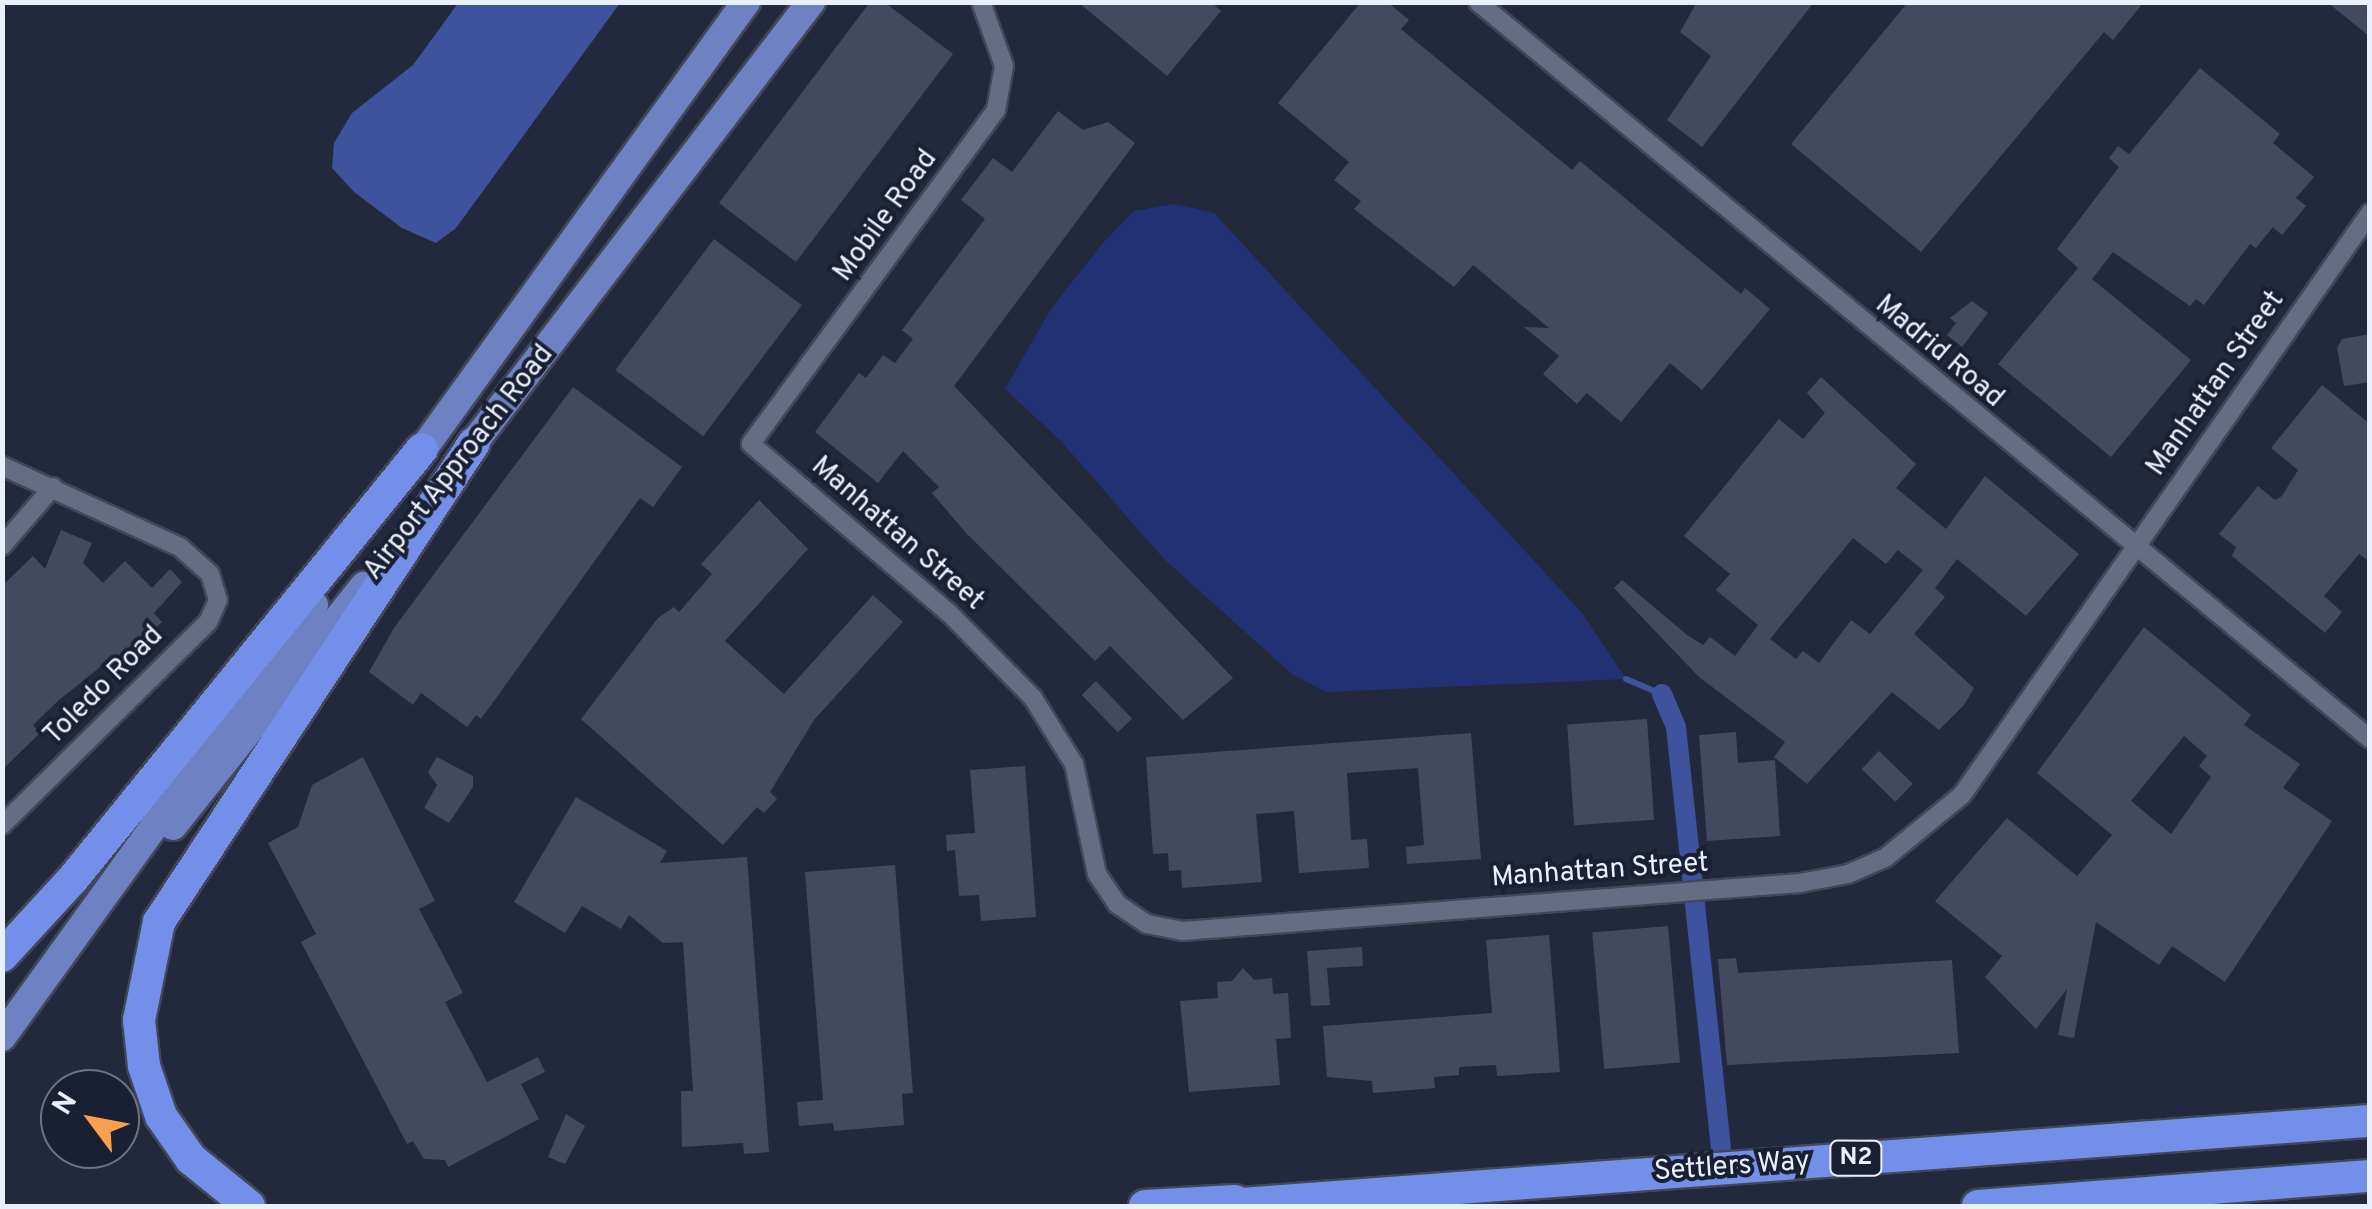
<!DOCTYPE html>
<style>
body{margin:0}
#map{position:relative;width:2372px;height:1209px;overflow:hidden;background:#23293d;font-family:Overpass,sans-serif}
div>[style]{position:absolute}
.green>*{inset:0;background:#223174}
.water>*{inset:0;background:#3e529e}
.stream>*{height:6px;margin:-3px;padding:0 3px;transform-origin:3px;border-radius:3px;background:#3e529e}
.canal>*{height:20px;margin:-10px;padding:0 10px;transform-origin:10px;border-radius:10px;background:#3e529e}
.building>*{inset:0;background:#434a60;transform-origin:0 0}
.roads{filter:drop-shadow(2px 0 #414758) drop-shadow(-2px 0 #414758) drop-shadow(0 2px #414758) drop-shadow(0 -2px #414758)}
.minor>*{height:18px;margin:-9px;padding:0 9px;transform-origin:9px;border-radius:9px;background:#656d85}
.primary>*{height:28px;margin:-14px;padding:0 14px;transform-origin:14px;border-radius:14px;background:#6e81c2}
.motorway>*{height:32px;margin:-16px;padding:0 16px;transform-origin:16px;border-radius:16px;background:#748fea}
span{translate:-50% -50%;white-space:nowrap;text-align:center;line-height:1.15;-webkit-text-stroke:8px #1a2033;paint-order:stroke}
.shield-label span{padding:2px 8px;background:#1a2033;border:2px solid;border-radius:8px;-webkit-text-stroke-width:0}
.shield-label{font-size:25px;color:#eaeffc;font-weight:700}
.street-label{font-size:28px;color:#eaeffc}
.frame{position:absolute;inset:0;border:5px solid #eaeffc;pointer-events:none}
.north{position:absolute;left:40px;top:1069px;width:100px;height:100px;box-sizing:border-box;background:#1a2033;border:2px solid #6d7383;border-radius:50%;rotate:302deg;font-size:28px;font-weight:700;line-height:40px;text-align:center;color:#eaeffc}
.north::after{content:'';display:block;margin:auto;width:35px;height:45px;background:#fa9f4e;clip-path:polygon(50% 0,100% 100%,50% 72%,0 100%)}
</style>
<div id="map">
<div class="green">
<div style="clip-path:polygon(1175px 204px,1214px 213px,1582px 613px,1626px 679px,1326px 692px,1292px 674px,1164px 559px,1061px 441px,1005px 389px,1051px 309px,1102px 244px,1134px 211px)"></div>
</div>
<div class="water">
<div style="clip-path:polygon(459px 2px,620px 3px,456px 228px,436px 243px,402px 228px,354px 192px,332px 168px,334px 143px,352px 113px,413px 65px)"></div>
</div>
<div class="stream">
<div style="left:1626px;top:679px;width:39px;rotate:23deg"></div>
</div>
<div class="canal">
<div style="left:1662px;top:694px;width:36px;rotate:67deg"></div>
<div style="left:1676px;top:727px;width:422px;rotate:83.9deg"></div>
</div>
<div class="building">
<div style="clip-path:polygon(870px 2px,884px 2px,953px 54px,796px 262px,719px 203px)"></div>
<div style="clip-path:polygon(1078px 2px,1211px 2px,1221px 11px,1167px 76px)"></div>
<div style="clip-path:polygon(1361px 2px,1387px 2px,1409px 20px,1401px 29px,1572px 170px,1580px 161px,1741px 294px,1745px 288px,1770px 309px,1702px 390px,1670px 363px,1621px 422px,1587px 393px,1577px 404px,1543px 374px,1559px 356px,1524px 327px,1549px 328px,1473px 265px,1454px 287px,1354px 209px,1361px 201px,1334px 180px,1349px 162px,1278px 103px)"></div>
<div style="clip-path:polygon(1697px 2px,1814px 2px,1702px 147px,1667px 120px,1711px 56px,1680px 32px)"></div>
<div style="clip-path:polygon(1908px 2px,2144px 2px,2113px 40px,2104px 32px,1921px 252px,1791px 144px)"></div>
<div style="clip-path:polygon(2327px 2px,2370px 2px,2370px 37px)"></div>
<div style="clip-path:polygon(2200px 68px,2280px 134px,2273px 143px,2314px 177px,2296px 198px,2306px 206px,2282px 235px,2273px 227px,2256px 248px,2250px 244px,2204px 305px,2196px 299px,2190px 306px,2113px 252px,2092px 279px,2191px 360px,2111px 457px,1998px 364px,2078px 268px,2057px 249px,2119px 167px,2109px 158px,2118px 146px,2129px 154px)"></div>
<div style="clip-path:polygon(1058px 111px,1083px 130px,1108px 122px,1135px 143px,954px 386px,1233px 678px,1183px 720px,1110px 646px,1095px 661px,966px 533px,932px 493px,939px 487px,903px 451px,878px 483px,815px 432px,859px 373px,866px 378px,883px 355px,895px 363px,913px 339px,902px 330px,985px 219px,961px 200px,993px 158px,1012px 172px)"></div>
<div style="left:714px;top:239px;width:110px;height:164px;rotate:37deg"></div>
<div style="clip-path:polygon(1972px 301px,1988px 313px,1962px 347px,1947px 335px,1956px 323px,1950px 318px)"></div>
<div style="clip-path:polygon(2370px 334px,2370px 382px,2344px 386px,2337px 348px,2342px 339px)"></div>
<div style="clip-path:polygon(evenodd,1821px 377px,1916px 464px,1896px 488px,1946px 529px,1985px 476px,2079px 554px,2026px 616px,1957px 559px,1935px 588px,1945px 597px,1914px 634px,1974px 688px,1964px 705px,1939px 730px,1892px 692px,1807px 784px,1774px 757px,1785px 742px,1699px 677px,1614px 588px,1622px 580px,1687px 635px,1703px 645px,1710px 637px,1735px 656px,1758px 625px,1716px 590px,1730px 574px,1684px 536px,1779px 419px,1803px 439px,1825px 413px,1807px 393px,1821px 377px,1853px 538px,1886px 564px,1898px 550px,1923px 570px,1870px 634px,1851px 620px,1819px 663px,1803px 651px,1796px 659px,1770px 639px,1853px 538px)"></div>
<div style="clip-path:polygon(2322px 385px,2370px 424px,2370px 562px,2359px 554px,2324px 596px,2342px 612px,2325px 633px,2232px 556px,2236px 547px,2219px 534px,2258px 486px,2275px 500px,2282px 496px,2298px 470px,2271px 448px)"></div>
<div style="clip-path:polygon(573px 387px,682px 467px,653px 507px,640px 498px,481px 719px,476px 715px,467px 727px,421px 693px,413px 705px,369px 672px,394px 628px)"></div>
<div style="clip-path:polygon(759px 500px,808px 549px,725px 641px,784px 694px,873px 595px,903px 622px,814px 720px,770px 792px,777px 799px,764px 813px,757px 807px,723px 845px,581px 719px,658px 618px,674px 607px,679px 612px,712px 574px,701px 564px)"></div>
<div style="clip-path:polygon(61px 530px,92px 543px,83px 563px,103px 583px,125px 561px,152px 588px,170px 569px,182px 582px,154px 613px,162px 622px,120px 662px,114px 656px,59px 700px,33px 725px,40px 733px,2px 770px,2px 586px,33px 556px,45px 569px)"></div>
<div style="clip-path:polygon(evenodd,2144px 627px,2251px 715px,2244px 725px,2300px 764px,2283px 788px,2332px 821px,2225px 982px,2172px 946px,2159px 965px,2096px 922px,2074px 1038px,2058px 1035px,2067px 989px,2036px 1029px,1985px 977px,2002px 956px,1935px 901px,2007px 818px,2077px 876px,2112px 835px,2037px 773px,2144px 627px,2184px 736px,2207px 756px,2199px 766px,2211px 777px,2171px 834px,2131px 801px,2184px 736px)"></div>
<div style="left:1096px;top:681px;width:52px;height:20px;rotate:46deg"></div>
<div style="left:1647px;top:719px;width:101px;height:80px;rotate:86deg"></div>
<div style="clip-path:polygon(1736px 732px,1738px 763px,1775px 760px,1780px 836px,1707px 841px,1699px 735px)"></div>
<div style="clip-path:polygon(1471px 733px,1481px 859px,1407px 864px,1406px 847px,1424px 845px,1418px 768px,1347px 773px,1351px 840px,1367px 839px,1369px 868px,1299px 873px,1294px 811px,1256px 814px,1262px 882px,1182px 888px,1181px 870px,1169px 871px,1168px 853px,1153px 854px,1146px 757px)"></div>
<div style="left:1879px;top:751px;width:47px;height:25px;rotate:44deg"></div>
<div style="clip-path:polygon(363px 757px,435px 901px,419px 909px,463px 993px,445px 1002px,487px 1082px,538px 1057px,545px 1072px,521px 1084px,539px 1119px,448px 1167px,445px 1160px,424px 1159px,413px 1141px,407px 1144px,301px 942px,316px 934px,268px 843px,298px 827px,312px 785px)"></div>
<div style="clip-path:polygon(437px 757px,473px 776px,473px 787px,449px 823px,424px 808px,437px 785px,428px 772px)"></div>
<div style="clip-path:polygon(1025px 766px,1036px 917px,981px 921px,979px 895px,959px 896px,955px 850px,947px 851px,946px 835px,975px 833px,970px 770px)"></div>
<div style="clip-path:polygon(576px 797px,667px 851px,660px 863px,747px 857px,769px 1152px,744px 1154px,743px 1143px,682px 1147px,681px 1091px,693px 1091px,683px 942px,663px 943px,629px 915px,621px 929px,582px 906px,565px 933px,514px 902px)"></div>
<div style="clip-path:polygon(895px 865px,913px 1093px,902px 1094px,904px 1125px,834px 1131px,833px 1123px,799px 1126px,797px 1102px,823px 1100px,805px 872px)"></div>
<div style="left:1668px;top:926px;width:137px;height:76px;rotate:85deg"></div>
<div style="clip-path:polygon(1549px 935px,1560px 1072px,1497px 1076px,1496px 1065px,1459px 1067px,1459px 1075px,1434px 1077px,1435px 1088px,1373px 1093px,1372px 1081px,1327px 1077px,1323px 1026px,1492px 1013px,1486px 940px)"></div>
<div style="clip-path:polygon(1362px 947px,1363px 966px,1327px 968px,1330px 1005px,1311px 1006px,1307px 951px)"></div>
<div style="clip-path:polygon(1736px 958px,1738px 973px,1952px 960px,1959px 1053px,1727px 1065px,1718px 959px)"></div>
<div style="clip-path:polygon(1243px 968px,1254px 980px,1272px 978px,1273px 994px,1288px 993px,1291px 1038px,1276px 1039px,1280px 1085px,1189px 1092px,1180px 1001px,1218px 998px,1217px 982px,1232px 981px)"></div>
<div style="clip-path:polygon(566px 1114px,585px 1126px,565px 1164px,548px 1157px)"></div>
</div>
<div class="roads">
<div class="minor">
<div style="left:981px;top:2px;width:68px;rotate:70.2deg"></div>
<div style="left:1004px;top:66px;width:45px;rotate:100.3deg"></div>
<div style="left:996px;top:110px;width:414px;rotate:126.3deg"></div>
<div style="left:751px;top:444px;width:260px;rotate:40.5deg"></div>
<div style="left:949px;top:613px;width:120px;rotate:45.3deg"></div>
<div style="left:1033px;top:698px;width:78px;rotate:58.2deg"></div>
<div style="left:1074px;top:764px;width:112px;rotate:78.2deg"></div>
<div style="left:1097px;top:874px;width:36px;rotate:56deg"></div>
<div style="left:1117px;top:904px;width:36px;rotate:34deg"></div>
<div style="left:1147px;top:924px;width:37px;rotate:11deg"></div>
<div style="left:1183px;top:931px;width:619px;rotate:-4.45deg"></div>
<div style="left:1800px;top:883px;width:49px;rotate:-10.6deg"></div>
<div style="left:1848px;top:874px;width:40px;rotate:-23.4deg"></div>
<div style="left:1885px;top:858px;width:99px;rotate:-39.3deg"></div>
<div style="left:1962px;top:795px;width:711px;rotate:-54.97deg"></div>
<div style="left:1478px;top:2px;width:1157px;rotate:39.56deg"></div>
<div style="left:2px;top:466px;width:196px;rotate:24.5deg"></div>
<div style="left:180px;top:547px;width:40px;rotate:42deg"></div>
<div style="left:210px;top:574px;width:27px;rotate:73deg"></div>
<div style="left:218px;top:600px;width:24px;rotate:114deg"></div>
<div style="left:208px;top:622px;width:289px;rotate:135.4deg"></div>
<div style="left:2px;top:546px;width:78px;rotate:-49.2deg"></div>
</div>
<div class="primary">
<div style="left:463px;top:457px;width:573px;rotate:-52.59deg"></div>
<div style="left:410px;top:467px;width:574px;rotate:-54.15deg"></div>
<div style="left:173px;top:826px;width:307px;rotate:-51.5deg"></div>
<div style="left:2px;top:1037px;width:533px;rotate:-54.16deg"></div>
</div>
<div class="motorway">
<div style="left:2px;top:956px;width:103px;rotate:-47.4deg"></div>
<div style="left:72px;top:880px;width:555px;rotate:-50.92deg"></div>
<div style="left:249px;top:1206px;width:75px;rotate:-141deg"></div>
<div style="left:191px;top:1159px;width:52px;rotate:-124.9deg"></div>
<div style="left:161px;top:1116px;width:53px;rotate:-108.8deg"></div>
<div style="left:144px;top:1066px;width:46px;rotate:-96.2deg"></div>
<div style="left:139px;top:1020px;width:100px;rotate:-78.5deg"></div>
<div style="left:159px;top:922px;width:573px;rotate:-56.67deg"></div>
<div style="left:1145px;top:1206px;width:90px;rotate:-3.2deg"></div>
<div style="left:1214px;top:1206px;width:1159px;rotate:-4.21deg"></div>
<div style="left:1978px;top:1206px;width:393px;rotate:-4.4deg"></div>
</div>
</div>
<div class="shield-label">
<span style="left:1856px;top:1158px">N2</span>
</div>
<div class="street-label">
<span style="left:886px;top:216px;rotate:-54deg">Mobile Road</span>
<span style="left:1939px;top:352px;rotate:40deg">Madrid Road</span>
<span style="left:2216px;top:384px;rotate:-55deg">Manhattan Street</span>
<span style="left:459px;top:463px;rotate:-52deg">Airport Approach Road</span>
<span style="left:897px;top:534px;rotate:41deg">Manhattan Street</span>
<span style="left:104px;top:686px;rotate:-45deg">Toledo Road</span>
<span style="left:1600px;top:871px;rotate:-4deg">Manhattan Street</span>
<span style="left:1732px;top:1167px;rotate:-4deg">Settlers Way</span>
</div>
<div class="frame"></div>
<div class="north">N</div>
</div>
